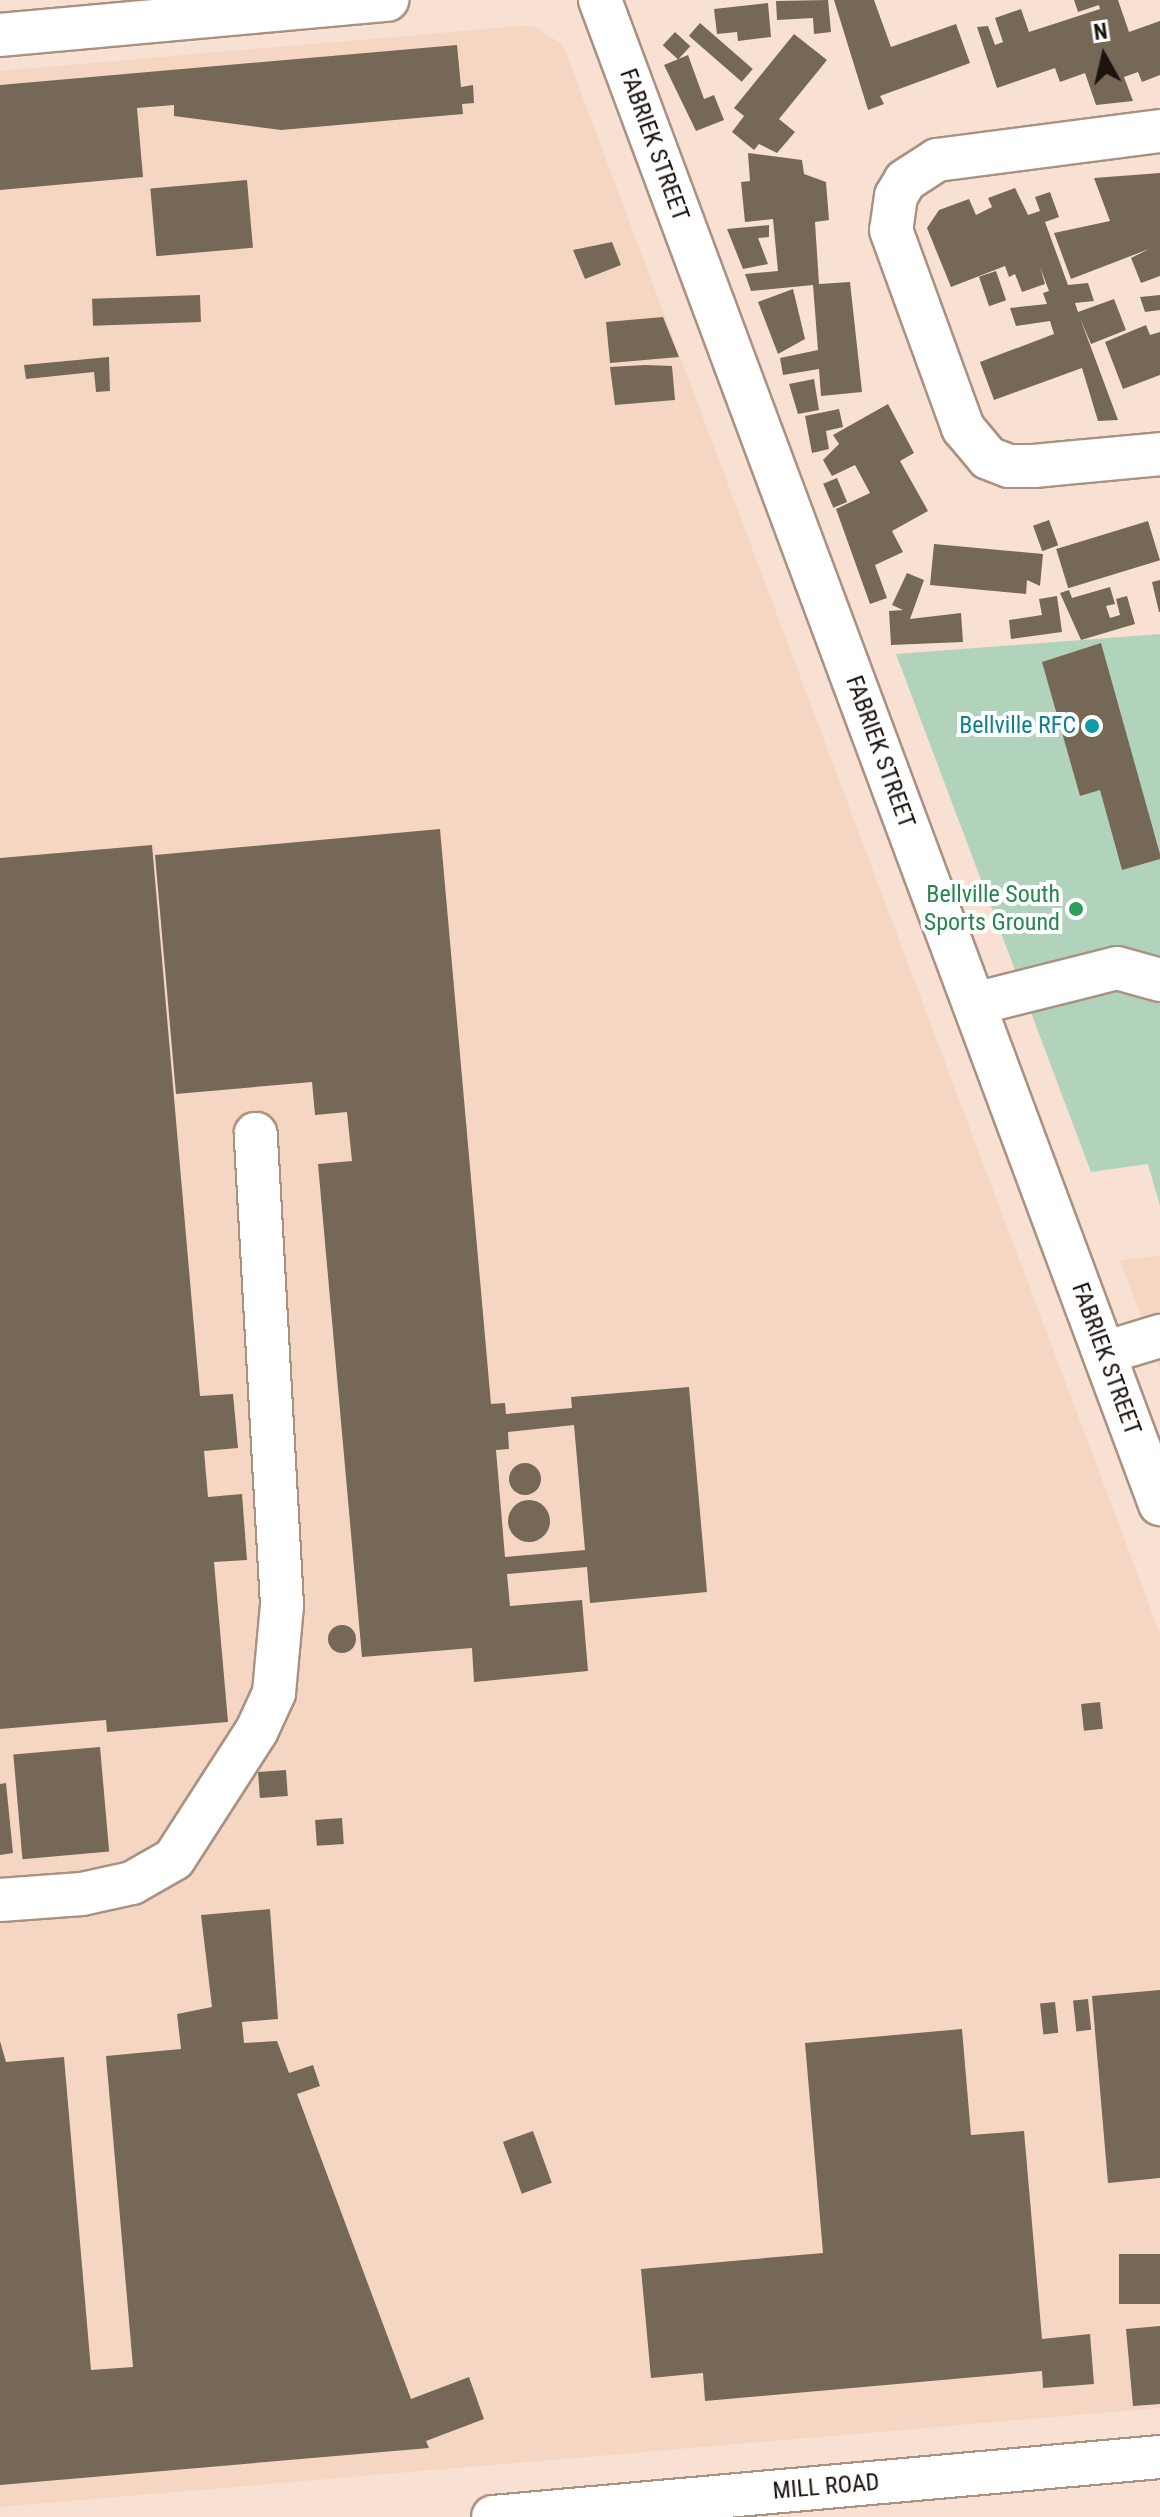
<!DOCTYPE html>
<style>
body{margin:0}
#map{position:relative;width:1160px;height:2517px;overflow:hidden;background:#f8e1d2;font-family:"Roboto Condensed",sans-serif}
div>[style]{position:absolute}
.built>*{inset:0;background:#f5d6c3}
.green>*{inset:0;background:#b1d3bb}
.building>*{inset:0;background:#766856;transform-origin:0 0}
.round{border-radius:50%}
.roads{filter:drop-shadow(2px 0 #a89284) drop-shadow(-2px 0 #a89284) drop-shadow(0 2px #a89284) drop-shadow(0 -2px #a89284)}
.minor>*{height:42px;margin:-21px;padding:0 21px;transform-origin:21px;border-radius:21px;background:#fff}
.dots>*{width:22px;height:22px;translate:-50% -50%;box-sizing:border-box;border:4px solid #fff;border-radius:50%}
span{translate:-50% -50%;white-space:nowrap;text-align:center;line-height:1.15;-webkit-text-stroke:8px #fff;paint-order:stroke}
.street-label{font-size:24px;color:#1c140e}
.culture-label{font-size:24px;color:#0d838f}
.right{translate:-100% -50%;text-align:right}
.leisure-label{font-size:24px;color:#27864d}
.north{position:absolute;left:1064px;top:16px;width:80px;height:80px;-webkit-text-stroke:6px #fff;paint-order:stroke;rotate:352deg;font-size:22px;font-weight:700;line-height:32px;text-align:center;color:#1c140e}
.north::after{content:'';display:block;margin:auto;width:28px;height:36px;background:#1c140e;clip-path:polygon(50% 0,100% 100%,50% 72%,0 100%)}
</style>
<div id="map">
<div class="built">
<div style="clip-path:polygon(532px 25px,563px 45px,1160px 1634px,1160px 2408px,0 2507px,0 71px)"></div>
<div style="clip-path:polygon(1160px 1256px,1160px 1368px,1120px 1260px)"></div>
</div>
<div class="green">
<div style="clip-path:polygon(1160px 634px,1160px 1206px,1148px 1164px,1091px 1172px,896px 654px)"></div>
</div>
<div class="building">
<div style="clip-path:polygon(828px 0,831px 32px,814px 34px,813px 18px,777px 20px,776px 1px)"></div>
<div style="clip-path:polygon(834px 0,874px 0,891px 47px,956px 24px,970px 63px,880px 96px,884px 104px,868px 110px)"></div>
<div style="clip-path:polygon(1074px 0,1118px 0,1129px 32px,1160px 21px,1160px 75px,1142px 82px,1138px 72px,1124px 77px,1133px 101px,1096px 105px,1085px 73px,1060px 82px,1055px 68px,997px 88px,977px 27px,988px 26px,995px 45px,1003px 42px,995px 18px,1021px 9px,1029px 32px,1100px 9px,1099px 5px,1078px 12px)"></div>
<div style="clip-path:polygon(768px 3px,771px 37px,738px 41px,737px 32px,717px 34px,714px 9px)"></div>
<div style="left:700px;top:23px;width:70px;height:17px;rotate:41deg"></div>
<div style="left:675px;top:32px;width:21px;height:18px;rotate:43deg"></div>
<div style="clip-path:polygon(794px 34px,827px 60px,779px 119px,795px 132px,777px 153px,759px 144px,754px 150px,732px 132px,744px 116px,734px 108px)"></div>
<div style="clip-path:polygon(457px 45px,461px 87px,473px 85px,474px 103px,462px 104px,463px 114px,281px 130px,174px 116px,174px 105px,137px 108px,143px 177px,0 190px,0 85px)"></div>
<div style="clip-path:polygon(688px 55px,704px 99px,714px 95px,724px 120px,696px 131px,664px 65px)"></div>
<div style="clip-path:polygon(748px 153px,802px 160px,804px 174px,826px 182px,829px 220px,815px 222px,819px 284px,850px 282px,862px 392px,821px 396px,819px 369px,783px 375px,780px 358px,818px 350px,813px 285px,751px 291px,745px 274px,778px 271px,773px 219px,745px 222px,741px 182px,750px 181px)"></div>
<div style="clip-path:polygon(1160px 173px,1160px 276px,1141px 283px,1131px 258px,1149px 249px,1071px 279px,1054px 233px,1110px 221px,1094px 178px)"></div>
<div style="left:247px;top:180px;width:68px;height:97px;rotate:85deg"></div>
<div style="clip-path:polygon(1015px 188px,1028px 215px,1040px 211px,1035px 197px,1050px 192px,1059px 217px,1045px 222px,1068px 285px,1088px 283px,1094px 301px,1075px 303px,1078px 312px,1114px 299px,1126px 330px,1091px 344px,1080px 318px,1118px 420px,1098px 421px,1082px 368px,994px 400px,980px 362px,1054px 334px,1050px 321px,1016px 326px,1010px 308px,1047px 304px,1043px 293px,1049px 291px,1040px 267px,1045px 284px,1022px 292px,1015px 274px,1009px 277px,1005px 266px,951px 287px,927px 228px,939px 210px,969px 199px,976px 215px,992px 207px,988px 198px)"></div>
<div style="clip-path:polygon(769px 225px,769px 237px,758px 238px,768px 264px,743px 269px,727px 229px)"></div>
<div style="clip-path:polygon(612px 242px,621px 265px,585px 279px,573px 250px)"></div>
<div style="left:996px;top:271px;width:31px;height:18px;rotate:71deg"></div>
<div style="clip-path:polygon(793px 289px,805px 339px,778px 354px,758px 302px)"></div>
<div style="left:200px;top:295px;width:27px;height:108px;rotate:88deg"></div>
<div style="clip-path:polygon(1160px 295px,1160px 310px,1145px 312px,1140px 297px)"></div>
<div style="clip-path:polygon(663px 317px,679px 357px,610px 363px,606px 322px)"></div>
<div style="clip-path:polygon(1146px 325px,1150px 335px,1160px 332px,1160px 375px,1123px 389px,1105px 342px)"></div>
<div style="clip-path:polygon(109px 357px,110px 391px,96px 392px,94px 372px,26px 379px,24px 365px)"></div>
<div style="clip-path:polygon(645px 365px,672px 366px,675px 400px,615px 405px,610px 367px)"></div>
<div style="clip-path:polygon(814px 379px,819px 410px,798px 414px,789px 384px)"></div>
<div style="clip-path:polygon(888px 404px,914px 453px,900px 461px,928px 511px,892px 531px,903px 552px,875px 565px,887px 598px,870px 604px,836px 509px,870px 493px,855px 465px,832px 476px,823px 460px,839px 444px,833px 435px)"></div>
<div style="clip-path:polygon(839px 409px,843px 427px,826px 431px,829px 449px,812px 453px,805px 416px)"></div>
<div style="left:837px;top:478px;width:26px;height:15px;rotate:67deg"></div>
<div style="left:1049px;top:520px;width:27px;height:17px;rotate:70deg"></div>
<div style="left:1148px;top:521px;width:41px;height:96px;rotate:73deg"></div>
<div style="clip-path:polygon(934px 544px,1043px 554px,1040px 586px,1027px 580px,1026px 594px,930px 585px)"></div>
<div style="clip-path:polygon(907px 573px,924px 580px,910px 619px,961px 613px,963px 642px,891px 645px,889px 611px,903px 610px,892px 605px)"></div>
<div style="clip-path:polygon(1160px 580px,1160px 612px,1159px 612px,1152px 582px)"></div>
<div style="clip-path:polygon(1110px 587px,1115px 604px,1106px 606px,1110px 618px,1120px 615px,1116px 599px,1127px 596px,1135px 624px,1081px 640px,1060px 593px,1069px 590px,1072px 598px)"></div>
<div style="clip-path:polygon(1057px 596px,1062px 632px,1011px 639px,1009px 620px,1042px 615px,1039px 599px)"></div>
<div style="clip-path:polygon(1101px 643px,1160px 854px,1160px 859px,1122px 870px,1100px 790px,1080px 796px,1042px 662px)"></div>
<div style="clip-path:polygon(evenodd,440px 829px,491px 1404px,505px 1403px,506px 1414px,572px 1408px,571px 1397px,689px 1387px,707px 1592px,590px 1603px,587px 1567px,507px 1574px,510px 1606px,582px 1600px,588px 1671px,474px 1682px,472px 1648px,362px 1657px,318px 1164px,352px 1161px,347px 1112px,315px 1115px,312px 1082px,176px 1094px,155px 855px,440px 829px,574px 1425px,585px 1550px,505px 1557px,496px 1450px,509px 1449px,508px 1432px,574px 1425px)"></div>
<div style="clip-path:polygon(152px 845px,200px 1396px,233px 1394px,238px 1448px,204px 1451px,208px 1497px,242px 1494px,247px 1560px,214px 1562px,228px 1722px,107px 1732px,106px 1720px,0 1729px,0 858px)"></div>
<div class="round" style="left:509px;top:1463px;width:32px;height:32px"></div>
<div class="round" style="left:508px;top:1500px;width:42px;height:42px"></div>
<div class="round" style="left:328px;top:1625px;width:28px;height:28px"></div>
<div style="left:1100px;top:1702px;width:27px;height:19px;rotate:84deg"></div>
<div style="left:100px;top:1747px;width:105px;height:87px;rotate:85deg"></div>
<div style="left:286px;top:1770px;width:26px;height:28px;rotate:86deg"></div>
<div style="clip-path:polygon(6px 1783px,13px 1853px,0 1855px,0 1784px)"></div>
<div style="left:342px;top:1818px;width:26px;height:27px;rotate:86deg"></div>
<div style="clip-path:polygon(270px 1909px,278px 2019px,242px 2022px,244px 2043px,277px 2041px,289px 2073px,313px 2065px,320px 2086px,297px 2094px,411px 2399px,469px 2377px,484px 2419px,426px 2441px,429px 2448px,0 2485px,0 2041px,6px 2062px,64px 2057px,91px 2370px,133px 2367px,106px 2056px,181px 2049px,177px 2014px,212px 2007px,201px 1915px)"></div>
<div style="clip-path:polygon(1160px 1990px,1160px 2178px,1108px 2183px,1092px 1996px)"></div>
<div style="left:1088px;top:1999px;width:31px;height:15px;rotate:84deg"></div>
<div style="left:1055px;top:2002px;width:31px;height:15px;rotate:84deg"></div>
<div style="clip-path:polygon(962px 2029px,971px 2135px,1024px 2131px,1042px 2339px,1090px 2334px,1094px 2384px,1043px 2388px,1042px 2371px,705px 2401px,703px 2373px,651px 2378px,641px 2269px,823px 2253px,805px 2043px)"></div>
<div style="left:533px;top:2131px;width:55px;height:32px;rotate:70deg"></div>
<div style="left:1160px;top:2254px;width:50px;height:41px;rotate:90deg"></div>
<div style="clip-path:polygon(1160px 2326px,1160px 2404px,1133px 2406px,1126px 2329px)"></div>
</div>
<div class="roads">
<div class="minor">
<div style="left:600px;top:0;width:1605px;rotate:69.58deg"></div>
<div style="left:0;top:35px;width:389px;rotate:-5.2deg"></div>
<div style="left:1160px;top:131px;width:225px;rotate:172.6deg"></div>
<div style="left:937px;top:160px;width:38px;rotate:147deg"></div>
<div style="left:905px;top:181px;width:17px;rotate:121deg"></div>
<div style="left:896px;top:196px;width:34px;rotate:98deg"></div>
<div style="left:891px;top:230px;width:211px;rotate:70deg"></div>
<div style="left:963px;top:428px;width:39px;rotate:50deg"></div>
<div style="left:988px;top:458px;width:22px;rotate:21deg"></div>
<div style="left:1009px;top:466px;width:25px"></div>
<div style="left:1034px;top:466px;width:127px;rotate:-5.4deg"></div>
<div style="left:974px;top:1004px;width:147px;rotate:-14.1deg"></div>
<div style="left:1117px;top:968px;width:45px;rotate:15.6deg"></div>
<div style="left:1104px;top:1353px;width:59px;rotate:-16.9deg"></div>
<div style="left:0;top:1900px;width:82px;rotate:-4.2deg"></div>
<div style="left:82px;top:1894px;width:51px;rotate:-12.4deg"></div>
<div style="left:132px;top:1883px;width:48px;rotate:-29.7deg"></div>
<div style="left:174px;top:1859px;width:153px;rotate:-57.2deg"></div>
<div style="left:257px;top:1730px;width:41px;rotate:-65.3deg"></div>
<div style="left:274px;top:1693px;width:88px;rotate:-84.8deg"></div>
<div style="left:282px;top:1605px;width:472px;rotate:-93.2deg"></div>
<div style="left:493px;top:2517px;width:670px;rotate:-5.14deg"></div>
</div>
</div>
<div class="dots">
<div style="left:1092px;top:726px;background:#0f9aa8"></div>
<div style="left:1076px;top:909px;background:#2e9e5b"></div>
</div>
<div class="street-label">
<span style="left:654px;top:145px;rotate:70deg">FABRIEK STREET</span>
<span style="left:880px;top:752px;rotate:70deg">FABRIEK STREET</span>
<span style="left:1106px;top:1359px;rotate:70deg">FABRIEK STREET</span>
<span style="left:826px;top:2487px;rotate:-5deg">MILL ROAD</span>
</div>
<div class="culture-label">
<span class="right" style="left:1076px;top:726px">Bellville RFC</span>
</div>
<div class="leisure-label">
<span class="right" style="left:1060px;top:909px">Bellville South<br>Sports Ground</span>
</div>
<div class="north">N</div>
</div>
